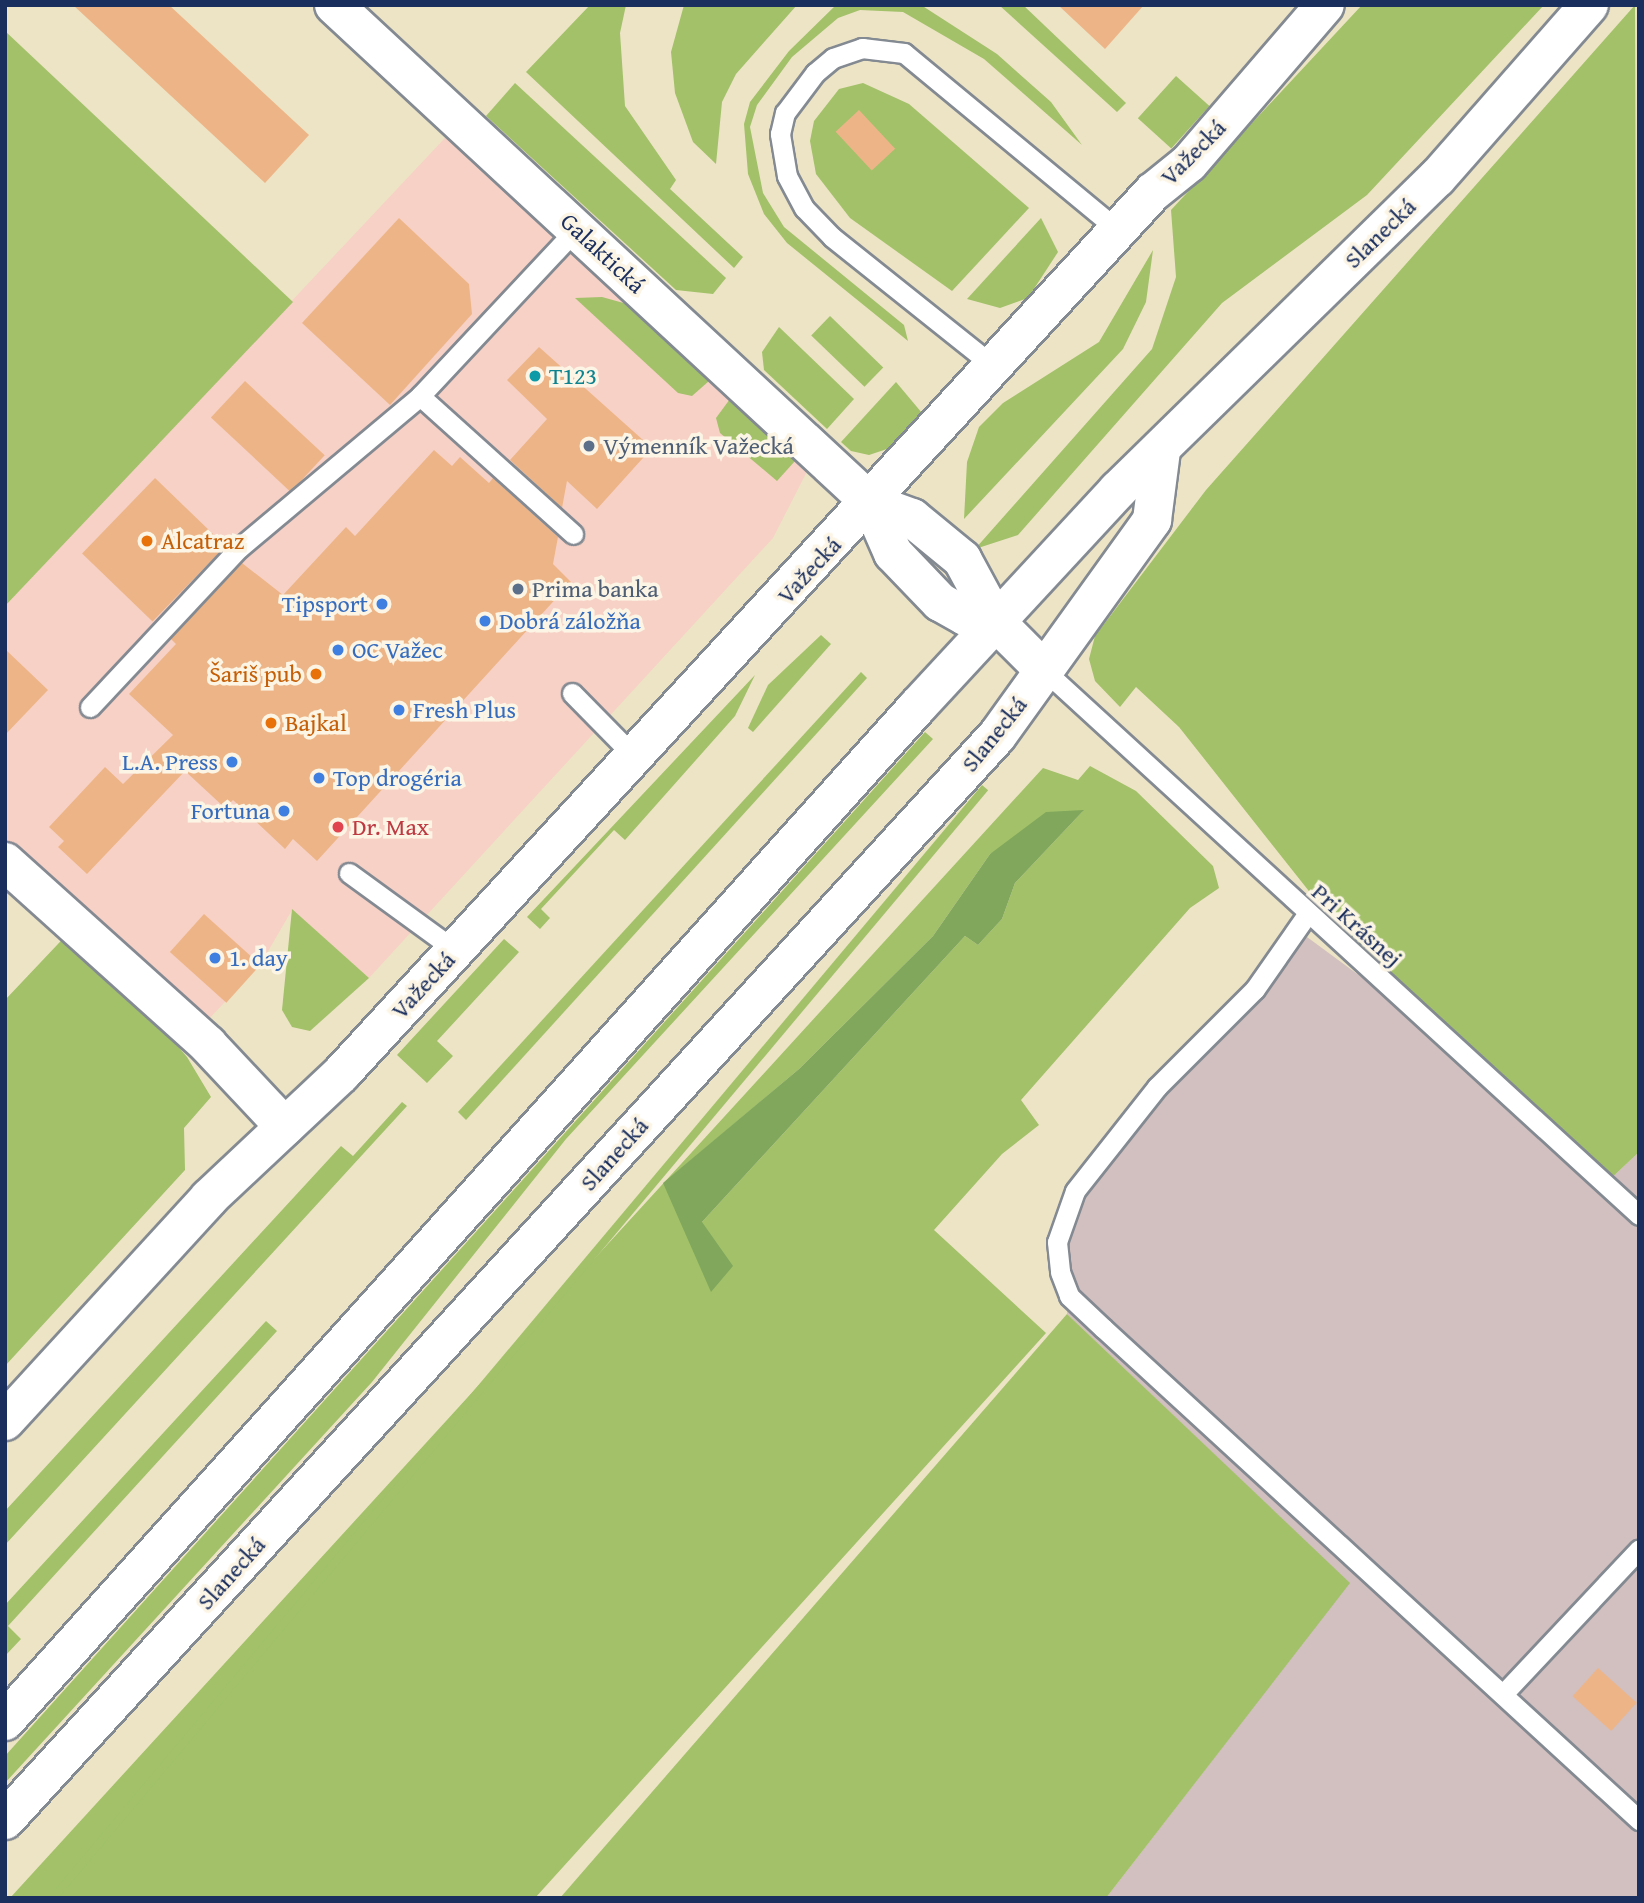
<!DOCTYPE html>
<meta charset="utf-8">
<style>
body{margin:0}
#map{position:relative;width:1644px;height:1903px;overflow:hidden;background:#ede4c5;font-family:"Gentium Book Plus",serif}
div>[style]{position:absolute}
.built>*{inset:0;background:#f7d1c6}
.industrial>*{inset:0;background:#d2bfbf}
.green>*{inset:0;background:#a2c169;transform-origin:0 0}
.forest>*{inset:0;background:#81a75d}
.building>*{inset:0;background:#edb587;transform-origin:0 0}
.roads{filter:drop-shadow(2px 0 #848a92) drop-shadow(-2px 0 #848a92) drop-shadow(0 2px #848a92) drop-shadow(0 -2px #848a92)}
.lane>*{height:19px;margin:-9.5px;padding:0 9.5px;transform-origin:9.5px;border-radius:9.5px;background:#fff}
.street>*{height:38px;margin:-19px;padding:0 19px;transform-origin:19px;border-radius:19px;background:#fff}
.secondary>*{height:38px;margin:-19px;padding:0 19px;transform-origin:19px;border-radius:19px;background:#fff}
.dots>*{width:19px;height:19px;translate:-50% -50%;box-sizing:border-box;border:4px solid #fcf5e5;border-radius:50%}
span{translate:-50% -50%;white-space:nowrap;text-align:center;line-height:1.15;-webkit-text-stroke:7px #fcf5e5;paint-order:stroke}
.street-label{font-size:24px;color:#1b2f5e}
.culture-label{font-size:24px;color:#0d838f}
.left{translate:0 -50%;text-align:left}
.service-label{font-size:24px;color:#4e5e75}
.food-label{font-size:24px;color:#c56008}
.right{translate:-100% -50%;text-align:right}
.shop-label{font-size:24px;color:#366cbe}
.health-label{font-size:24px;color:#be3a42}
.frame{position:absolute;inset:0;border:7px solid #1b2f5e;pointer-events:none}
</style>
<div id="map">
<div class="built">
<div style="clip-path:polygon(459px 123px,817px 452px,773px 538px,369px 978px,292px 910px,260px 965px,205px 1023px,5px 862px,5px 606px)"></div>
</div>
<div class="industrial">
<div style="clip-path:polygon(1307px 937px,1455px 1046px,1605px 1184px,1639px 1152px,1639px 1898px,1106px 1898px,1349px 1583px,1067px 1314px,1069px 1296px,1060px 1272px,1075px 1191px,1157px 1087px)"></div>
</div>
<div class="green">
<div style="clip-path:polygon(590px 5px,626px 5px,620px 33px,625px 106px,676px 180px,670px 189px,743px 257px,734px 268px,526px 72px)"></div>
<div style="clip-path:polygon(684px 5px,797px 5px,736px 74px,722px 102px,716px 164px,693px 142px,675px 93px,671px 52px)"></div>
<div style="clip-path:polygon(836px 5px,921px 5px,997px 54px,1051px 102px,1082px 145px,984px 59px,903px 12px,860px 10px,838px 18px,792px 57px,757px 105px,750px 127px,763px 193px,784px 227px,904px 325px,908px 341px,787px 243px,764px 214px,748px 174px,744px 124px,750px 102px,789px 51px)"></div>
<div style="clip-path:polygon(999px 5px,1023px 5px,1126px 103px,1117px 112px)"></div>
<div style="clip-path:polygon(1362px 5px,1544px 5px,1367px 195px,1222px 303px,1018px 535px,975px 549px,1152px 349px,1176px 277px,1171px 210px)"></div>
<div style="clip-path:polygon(1635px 5px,1639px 1152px,1605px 1184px,1455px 1046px,1316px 900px,1179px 727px,1136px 687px,1120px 707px,1095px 681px,1089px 659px,1095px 636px,1206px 490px)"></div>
<div style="clip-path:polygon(5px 31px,293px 302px,5px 606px)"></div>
<div style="left:1176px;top:76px;width:45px;height:57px;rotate:42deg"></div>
<div style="clip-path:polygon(515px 83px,726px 278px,713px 294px,676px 290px,486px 116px)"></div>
<div style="clip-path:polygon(863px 83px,909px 104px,1029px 208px,952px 291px,850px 218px,816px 174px,810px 141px,814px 121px,839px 89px)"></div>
<div style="clip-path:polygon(1041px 218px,1058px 252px,1028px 298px,1000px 308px,967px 299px)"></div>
<div style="clip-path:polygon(1153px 250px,1146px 302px,1123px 349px,964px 519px,967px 462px,979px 427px,1003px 403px,1099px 342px)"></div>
<div style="clip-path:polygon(602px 297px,627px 304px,709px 381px,692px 396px,678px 393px,575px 298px)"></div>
<div style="left:830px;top:316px;width:74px;height:27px;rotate:44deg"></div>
<div style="clip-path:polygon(779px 327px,854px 399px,827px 429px,764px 370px,762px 352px)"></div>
<div style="clip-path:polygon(896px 382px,922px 413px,890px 448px,869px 455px,851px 451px,841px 442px)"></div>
<div style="clip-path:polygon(730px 399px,795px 461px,777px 481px,720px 433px,716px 418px)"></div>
<div style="clip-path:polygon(821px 635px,831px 644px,753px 732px,748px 728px,768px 685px)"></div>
<div style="clip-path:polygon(861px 672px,867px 678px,466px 1120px,458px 1112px)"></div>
<div style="clip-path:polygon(755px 675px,735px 716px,625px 840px,614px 830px,541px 909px,550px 918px,540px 929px,527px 917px)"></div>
<div style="clip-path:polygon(925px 732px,933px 739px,566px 1139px,372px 1382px,5px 1783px,5px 1756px)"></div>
<div style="clip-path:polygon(evenodd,1090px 766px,1136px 791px,1213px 866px,1219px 888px,1190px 908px,1021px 1100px,1039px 1125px,1002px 1154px,934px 1230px,1046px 1333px,535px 1898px,10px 1898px,1043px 768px,1078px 780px,1090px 766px,1083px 811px,1015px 883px,1002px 919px,978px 945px,965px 936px,702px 1222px,664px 1183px,799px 1069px,933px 936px,990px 854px,1083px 811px)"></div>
<div style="left:982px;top:785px;width:8px;height:1447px;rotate:40deg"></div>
<div style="clip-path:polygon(292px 909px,369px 978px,310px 1031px,292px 1027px,282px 1010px)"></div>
<div style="clip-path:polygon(75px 926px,187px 1057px,211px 1097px,184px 1128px,185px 1170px,5px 1366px,5px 1000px)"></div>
<div style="clip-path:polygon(504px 939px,519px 952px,437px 1041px,453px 1056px,427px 1083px,397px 1055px)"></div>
<div style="clip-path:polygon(402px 1102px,407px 1106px,5px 1545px,5px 1511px,341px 1146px,353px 1156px)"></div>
<div style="clip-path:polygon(1067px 1314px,1350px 1583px,1106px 1898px,560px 1898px)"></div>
<div style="clip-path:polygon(266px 1321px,277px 1331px,8px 1626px,21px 1639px,5px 1656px,5px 1605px)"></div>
</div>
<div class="forest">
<div style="clip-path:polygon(1084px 810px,1015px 883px,1002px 919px,978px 945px,965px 936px,702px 1222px,733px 1266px,711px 1292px,663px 1183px,799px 1069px,933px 936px,990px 854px,1046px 812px)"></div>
</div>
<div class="building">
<div style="clip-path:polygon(73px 5px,169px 5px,309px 135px,265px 183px)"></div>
<div style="clip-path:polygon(1058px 5px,1144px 5px,1105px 49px)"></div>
<div style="left:859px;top:110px;width:53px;height:32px;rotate:47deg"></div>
<div style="clip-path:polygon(399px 218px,469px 284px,472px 314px,390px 405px,302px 323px)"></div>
<div style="clip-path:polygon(539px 347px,652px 448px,597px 509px,567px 481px,562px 508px,510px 460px,547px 419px,507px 380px)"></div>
<div style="left:245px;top:381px;width:109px;height:50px;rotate:43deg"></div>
<div style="clip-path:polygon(434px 450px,452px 466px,460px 457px,489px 483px,493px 478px,558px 537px,553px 564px,571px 582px,317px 861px,293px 839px,285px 849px,233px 800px,225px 808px,185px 771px,87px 874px,58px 847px,64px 841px,49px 827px,105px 767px,123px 784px,173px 735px,129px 694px,176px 644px,171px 639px,242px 563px,283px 595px,346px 527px,355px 536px)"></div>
<div style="left:155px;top:478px;width:98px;height:105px;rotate:44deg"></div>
<div style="clip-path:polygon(5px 649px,48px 690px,5px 735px)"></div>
<div style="left:204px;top:914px;width:76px;height:51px;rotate:42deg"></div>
<div style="left:1598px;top:1668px;width:52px;height:38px;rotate:42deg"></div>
</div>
<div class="roads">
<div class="lane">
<div style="left:996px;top:368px;width:210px;rotate:-141.4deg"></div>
<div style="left:832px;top:237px;width:40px;rotate:-134deg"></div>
<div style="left:804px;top:208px;width:36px;rotate:-118deg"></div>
<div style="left:787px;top:176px;width:43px;rotate:-99.5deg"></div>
<div style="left:780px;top:134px;width:22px;rotate:-77deg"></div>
<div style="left:785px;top:113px;width:50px;rotate:-53.1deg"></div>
<div style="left:815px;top:73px;width:23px;rotate:-40deg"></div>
<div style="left:833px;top:58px;width:31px;rotate:-19deg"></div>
<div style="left:862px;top:48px;width:42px;rotate:6.8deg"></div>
<div style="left:904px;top:53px;width:278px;rotate:39.6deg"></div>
<div style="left:420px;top:396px;width:206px;rotate:42deg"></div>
<div style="left:1044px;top:670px;width:807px;rotate:42.49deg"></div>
<div style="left:572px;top:693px;width:90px;rotate:45.5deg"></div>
<div style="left:90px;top:707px;width:218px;rotate:-46.9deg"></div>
<div style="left:239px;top:548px;width:236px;rotate:-40deg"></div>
<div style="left:420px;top:396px;width:230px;rotate:-46.9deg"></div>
<div style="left:349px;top:873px;width:131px;rotate:36deg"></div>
<div style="left:1308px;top:913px;width:93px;rotate:124.9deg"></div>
<div style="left:1255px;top:989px;width:139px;rotate:135deg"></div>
<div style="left:1157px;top:1087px;width:132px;rotate:128.3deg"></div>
<div style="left:1075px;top:1191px;width:54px;rotate:109.4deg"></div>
<div style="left:1057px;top:1242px;width:30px;rotate:84deg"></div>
<div style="left:1060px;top:1272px;width:26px;rotate:69deg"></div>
<div style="left:1069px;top:1296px;width:47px;rotate:43.3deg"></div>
<div style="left:1103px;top:1328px;width:728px;rotate:42.55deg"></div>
<div style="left:1504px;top:1693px;width:197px;rotate:-46.8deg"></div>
</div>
<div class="street">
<div style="left:334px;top:5px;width:732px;rotate:42.84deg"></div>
<div style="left:871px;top:503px;width:55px;rotate:66.3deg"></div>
<div style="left:893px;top:553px;width:68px;rotate:46.2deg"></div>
<div style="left:940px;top:602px;width:29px;rotate:29deg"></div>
<div style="left:965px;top:616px;width:32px;rotate:11deg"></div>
<div style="left:871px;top:503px;width:44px;rotate:20.1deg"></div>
<div style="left:912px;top:518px;width:65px;rotate:39.4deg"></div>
<div style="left:962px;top:559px;width:72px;rotate:61.6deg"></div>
<div style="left:996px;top:622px;width:68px;rotate:45deg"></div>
<div style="left:5px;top:862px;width:273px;rotate:42deg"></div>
<div style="left:208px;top:1045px;width:112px;rotate:46.8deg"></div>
<div style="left:5px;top:1421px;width:302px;rotate:-47.5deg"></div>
<div style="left:209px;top:1198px;width:181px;rotate:-43.2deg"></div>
<div style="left:341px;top:1074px;width:1199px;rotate:-47.37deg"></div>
<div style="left:1153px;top:192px;width:46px;rotate:-38.9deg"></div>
<div style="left:1189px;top:163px;width:208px;rotate:-49.3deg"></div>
</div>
<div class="secondary">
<div style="left:5px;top:1721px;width:1365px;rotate:-48.03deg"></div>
<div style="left:918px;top:706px;width:294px;rotate:-47.2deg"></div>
<div style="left:1118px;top:490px;width:446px;rotate:-44.4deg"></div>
<div style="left:1437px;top:178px;width:230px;rotate:-48.7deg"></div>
<div style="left:5px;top:1820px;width:1469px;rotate:-47.54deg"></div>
<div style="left:997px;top:736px;width:266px;rotate:-54.3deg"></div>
<div style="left:1152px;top:520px;width:70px;rotate:-82.6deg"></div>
</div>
</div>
<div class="dots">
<div style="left:535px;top:376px;background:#0f9aa8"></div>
<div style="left:589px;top:446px;background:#5c6f8a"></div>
<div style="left:147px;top:541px;background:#e8710a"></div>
<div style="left:518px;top:589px;background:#5c6f8a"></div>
<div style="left:382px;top:604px;background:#3f7fe0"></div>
<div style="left:485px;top:621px;background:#3f7fe0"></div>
<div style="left:338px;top:650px;background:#3f7fe0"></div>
<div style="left:316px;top:674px;background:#e8710a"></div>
<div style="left:399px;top:710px;background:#3f7fe0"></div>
<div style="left:271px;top:723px;background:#e8710a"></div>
<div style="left:232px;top:762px;background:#3f7fe0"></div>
<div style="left:319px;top:778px;background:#3f7fe0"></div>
<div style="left:284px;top:811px;background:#3f7fe0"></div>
<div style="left:338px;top:827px;background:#e0444e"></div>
<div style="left:215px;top:958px;background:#3f7fe0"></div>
</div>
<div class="street-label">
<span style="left:1193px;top:152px;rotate:-45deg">Važecká</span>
<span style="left:1380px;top:233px;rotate:-44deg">Slanecká</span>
<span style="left:603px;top:253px;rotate:43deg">Galaktická</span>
<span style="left:809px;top:570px;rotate:-47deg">Važecká</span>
<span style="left:994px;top:734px;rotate:-51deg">Slanecká</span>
<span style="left:1357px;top:925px;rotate:42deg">Pri Krásnej</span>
<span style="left:423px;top:985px;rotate:-47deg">Važecká</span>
<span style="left:614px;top:1154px;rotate:-48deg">Slanecká</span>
<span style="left:231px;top:1573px;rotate:-48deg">Slanecká</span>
</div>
<div class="culture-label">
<span class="left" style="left:549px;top:376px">T123</span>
</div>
<div class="service-label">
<span class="left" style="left:603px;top:446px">Výmenník Važecká</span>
<span class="left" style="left:532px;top:589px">Prima banka</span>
</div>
<div class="food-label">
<span class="left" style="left:161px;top:541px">Alcatraz</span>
<span class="right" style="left:302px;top:674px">Šariš pub</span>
<span class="left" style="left:285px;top:723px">Bajkal</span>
</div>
<div class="shop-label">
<span class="right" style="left:368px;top:604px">Tipsport</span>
<span class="left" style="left:499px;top:621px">Dobrá záložňa</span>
<span class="left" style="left:352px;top:650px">OC Važec</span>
<span class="left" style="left:413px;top:710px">Fresh Plus</span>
<span class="right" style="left:218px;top:762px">L.A. Press</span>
<span class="left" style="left:333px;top:778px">Top drogéria</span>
<span class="right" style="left:270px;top:811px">Fortuna</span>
<span class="left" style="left:229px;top:958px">1. day</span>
</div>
<div class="health-label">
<span class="left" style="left:352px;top:827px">Dr. Max</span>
</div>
<div class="frame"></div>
</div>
